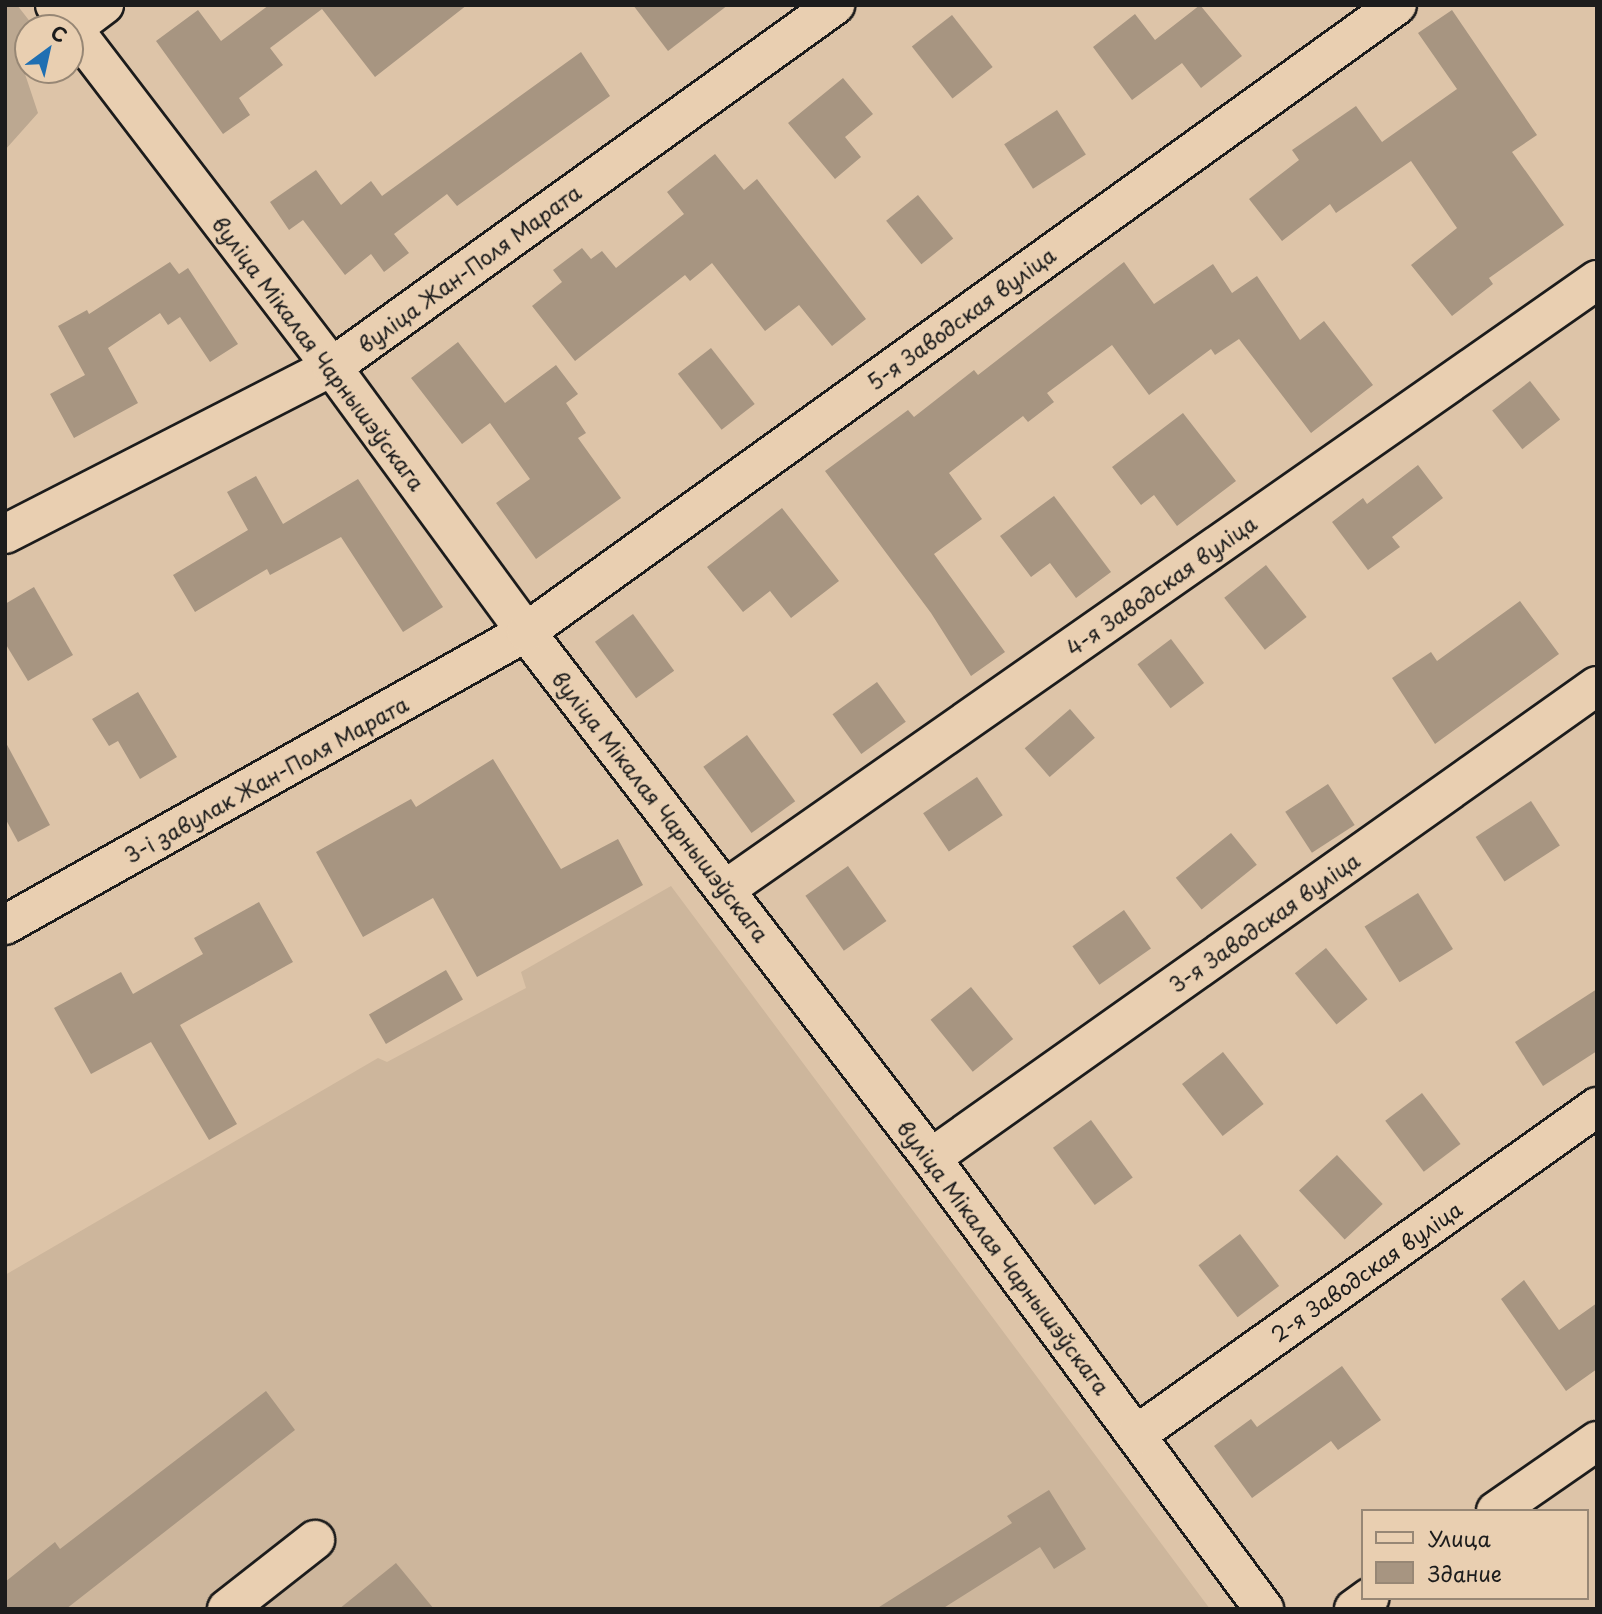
<!DOCTYPE html>
<meta charset="utf-8">
<style>
body{margin:0}
#map{position:relative;width:1602px;height:1614px;overflow:hidden;background:#ddc4a8;font-family:"Playpen Sans",sans-serif}
div>[style]{position:absolute}
.built>*{inset:0;background:#cdb69c}
.green>*{inset:0;background:#bca891}
.building>*{inset:0;background:#a79581;transform-origin:0 0}
.roads{filter:drop-shadow(2px 0 #1c1c1c) drop-shadow(-2px 0 #1c1c1c) drop-shadow(0 2px #1c1c1c) drop-shadow(0 -2px #1c1c1c)}
.minor>*{height:38px;margin:-19px;padding:0 19px;transform-origin:19px;border-radius:19px;background:#e9cfb1}
span{translate:-50% -50%;white-space:nowrap;text-align:center;line-height:1.15;-webkit-text-stroke:5px #e9cfb1;paint-order:stroke}
.street-label{font-size:21px;color:#1c1c1c}
.frame{position:absolute;inset:0;border:7px solid #1c1c1c;pointer-events:none}
.legend{position:absolute;left:1361px;top:1509px;width:228px;height:91px;box-sizing:border-box;background:#e9cfb1;border:2px solid #978775;margin:0;padding:9px 12px;list-style:none;font-size:21px;color:#1c1c1c}
.legend li{display:flex;align-items:center;gap:14px;height:35px}
.legend b{width:35px;border:2px solid #978775}
.north{position:absolute;left:14px;top:14px;width:70px;height:70px;box-sizing:border-box;background:#e9cfb1;border:2px solid #978775;border-radius:50%;rotate:33deg;font-size:19px;font-weight:700;line-height:28px;text-align:center;color:#1c1c1c}
.north::after{content:'';display:block;margin:auto;width:24px;height:32px;background:#1f6fb2;clip-path:polygon(50% 0,100% 100%,50% 72%,0 100%)}
</style>
<div id="map">
<div class="built">
<div style="clip-path:polygon(671px 886px,1210px 1609px,5px 1609px,5px 1275px,378px 1058px,387px 1062px,526px 988px,521px 972px)"></div>
</div>
<div class="green">
<div style="clip-path:polygon(5px 5px,17px 5px,35px 28px,28px 28px,28px 70px,32px 70px,25px 74px,38px 113px,5px 150px)"></div>
</div>
<div class="building">
<div style="clip-path:polygon(269px 5px,467px 5px,375px 77px,322px 9px,270px 48px,283px 65px,239px 98px,250px 115px,223px 134px,156px 41px,198px 10px,221px 41px)"></div>
<div style="clip-path:polygon(633px 5px,728px 5px,668px 51px)"></div>
<div style="clip-path:polygon(1200px 5px,1242px 56px,1201px 88px,1182px 63px,1132px 100px,1093px 47px,1135px 14px,1155px 40px)"></div>
<div style="clip-path:polygon(1452px 10px,1537px 135px,1512px 152px,1564px 225px,1489px 278px,1493px 284px,1452px 316px,1411px 265px,1457px 228px,1411px 161px,1336px 213px,1330px 204px,1282px 241px,1249px 199px,1299px 160px,1292px 150px,1356px 106px,1382px 142px,1457px 89px,1418px 33px)"></div>
<div style="left:952px;top:15px;width:66px;height:51px;rotate:52deg"></div>
<div style="clip-path:polygon(581px 52px,610px 96px,457px 206px,447px 194px,394px 234px,409px 253px,384px 272px,371px 254px,345px 275px,303px 220px,289px 230px,270px 202px,316px 170px,341px 205px,371px 181px,382px 196px)"></div>
<div style="clip-path:polygon(843px 78px,873px 114px,845px 137px,861px 157px,835px 179px,788px 123px)"></div>
<div style="left:1057px;top:110px;width:53px;height:63px;rotate:57deg"></div>
<div style="clip-path:polygon(715px 154px,744px 190px,757px 179px,866px 319px,832px 346px,799px 305px,765px 331px,712px 263px,690px 281px,685px 275px,575px 361px,532px 306px,562px 282px,553px 270px,582px 248px,591px 259px,602px 251px,616px 268px,684px 214px,667px 192px)"></div>
<div style="left:918px;top:195px;width:56px;height:41px;rotate:51deg"></div>
<div style="clip-path:polygon(170px 262px,179px 274px,188px 268px,238px 344px,210px 362px,180px 317px,168px 325px,160px 313px,108px 348px,138px 403px,74px 438px,50px 394px,85px 375px,58px 326px,87px 310px,89px 314px)"></div>
<div style="clip-path:polygon(1124px 262px,1154px 304px,1213px 264px,1232px 293px,1257px 276px,1300px 340px,1324px 321px,1373px 385px,1311px 433px,1239px 339px,1215px 355px,1211px 349px,1149px 395px,1112px 345px,1047px 393px,1054px 402px,1028px 422px,1023px 416px,949px 473px,982px 519px,934px 554px,1005px 652px,971px 676px,931px 613px,825px 471px,908px 410px,914px 417px,974px 370px,978px 375px)"></div>
<div style="clip-path:polygon(458px 342px,505px 403px,556px 365px,578px 394px,566px 403px,586px 433px,578px 438px,621px 498px,536px 559px,496px 503px,530px 479px,490px 423px,462px 444px,411px 378px)"></div>
<div style="left:711px;top:348px;width:71px;height:42px;rotate:52deg"></div>
<div style="left:1530px;top:381px;width:49px;height:48px;rotate:52deg"></div>
<div style="clip-path:polygon(1183px 413px,1236px 481px,1177px 526px,1154px 495px,1141px 505px,1112px 467px)"></div>
<div style="clip-path:polygon(1418px 465px,1443px 498px,1392px 537px,1400px 547px,1368px 570px,1332px 522px,1363px 498px,1367px 504px)"></div>
<div style="clip-path:polygon(256px 476px,283px 524px,358px 479px,443px 607px,403px 632px,341px 537px,270px 575px,267px 569px,195px 612px,173px 575px,248px 530px,227px 492px)"></div>
<div style="clip-path:polygon(1054px 496px,1111px 572px,1076px 598px,1050px 563px,1031px 577px,1000px 536px)"></div>
<div style="clip-path:polygon(782px 508px,839px 581px,791px 618px,770px 591px,743px 612px,707px 567px)"></div>
<div style="left:1266px;top:565px;width:66px;height:53px;rotate:52deg"></div>
<div style="clip-path:polygon(34px 587px,73px 655px,28px 681px,5px 643px,5px 604px)"></div>
<div style="clip-path:polygon(1520px 601px,1559px 654px,1435px 744px,1392px 678px,1431px 652px,1437px 661px)"></div>
<div style="left:633px;top:614px;width:70px;height:47px;rotate:54deg"></div>
<div style="left:1171px;top:639px;width:55px;height:42px;rotate:53deg"></div>
<div style="left:877px;top:682px;width:49px;height:55px;rotate:54deg"></div>
<div style="clip-path:polygon(138px 692px,177px 757px,140px 779px,118px 741px,109px 746px,92px 719px)"></div>
<div style="left:1070px;top:709px;width:38px;height:60px;rotate:49deg"></div>
<div style="left:747px;top:735px;width:82px;height:54px;rotate:54deg"></div>
<div style="clip-path:polygon(5px 741px,50px 825px,18px 842px,5px 818px)"></div>
<div style="clip-path:polygon(493px 759px,561px 869px,618px 839px,643px 885px,477px 977px,433px 898px,363px 937px,316px 852px,411px 799px,416px 807px)"></div>
<div style="left:977px;top:777px;width:46px;height:65px;rotate:56deg"></div>
<div style="left:1328px;top:784px;width:49px;height:51px;rotate:57deg"></div>
<div style="left:1531px;top:801px;width:53px;height:66px;rotate:57deg"></div>
<div style="left:1231px;top:833px;width:41px;height:71px;rotate:51deg"></div>
<div style="left:848px;top:866px;width:67px;height:52px;rotate:55deg"></div>
<div style="left:1418px;top:893px;width:66px;height:63px;rotate:58deg"></div>
<div style="clip-path:polygon(259px 902px,293px 962px,180px 1025px,237px 1124px,209px 1140px,151px 1042px,91px 1074px,54px 1008px,121px 972px,133px 994px,203px 954px,194px 938px)"></div>
<div style="left:1124px;top:910px;width:47px;height:63px;rotate:55deg"></div>
<div style="left:1326px;top:948px;width:66px;height:40px;rotate:51deg"></div>
<div style="left:446px;top:970px;width:34px;height:89px;rotate:60deg"></div>
<div style="left:971px;top:987px;width:67px;height:52px;rotate:51deg"></div>
<div style="clip-path:polygon(1597px 989px,1597px 1051px,1543px 1086px,1515px 1042px)"></div>
<div style="left:1223px;top:1052px;width:66px;height:52px;rotate:52deg"></div>
<div style="left:1422px;top:1093px;width:64px;height:46px;rotate:53deg"></div>
<div style="left:1091px;top:1120px;width:71px;height:47px;rotate:54deg"></div>
<div style="left:1337px;top:1155px;width:67px;height:52px;rotate:47deg"></div>
<div style="left:1240px;top:1234px;width:65px;height:52px;rotate:53deg"></div>
<div style="clip-path:polygon(1524px 1280px,1559px 1330px,1597px 1303px,1597px 1369px,1566px 1391px,1501px 1299px)"></div>
<div style="clip-path:polygon(1342px 1366px,1381px 1420px,1338px 1450px,1331px 1441px,1252px 1498px,1214px 1446px,1251px 1419px,1257px 1427px)"></div>
<div style="clip-path:polygon(266px 1391px,295px 1430px,66px 1609px,5px 1609px,5px 1582px,55px 1542px,60px 1549px)"></div>
<div style="clip-path:polygon(1049px 1490px,1086px 1549px,1054px 1569px,1040px 1547px,942px 1609px,876px 1609px,1012px 1523px,1007px 1516px)"></div>
<div style="clip-path:polygon(396px 1563px,434px 1609px,339px 1609px)"></div>
</div>
<div class="roads">
<div class="minor">
<div style="left:55px;top:5px;width:456px;rotate:52.6deg"></div>
<div style="left:332px;top:367px;width:328px;rotate:53.8deg"></div>
<div style="left:526px;top:632px;width:664px;rotate:52.41deg"></div>
<div style="left:931px;top:1158px;width:561px;rotate:53.56deg"></div>
<div style="left:73px;top:28px;width:39px;rotate:-37deg"></div>
<div style="left:5px;top:534px;width:367px;rotate:-27.1deg"></div>
<div style="left:332px;top:367px;width:620px;rotate:-35.74deg"></div>
<div style="left:726px;top:889px;width:1063px;rotate:-34.96deg"></div>
<div style="left:5px;top:925px;width:598px;rotate:-29.35deg"></div>
<div style="left:526px;top:632px;width:1073px;rotate:-35.75deg"></div>
<div style="left:931px;top:1158px;width:816px;rotate:-35.33deg"></div>
<div style="left:1136px;top:1435px;width:566px;rotate:-35.43deg"></div>
<div style="left:1496px;top:1511px;width:123px;rotate:-34.7deg"></div>
<div style="left:227px;top:1609px;width:112px;rotate:-38.1deg"></div>
<div style="left:1354px;top:1609px;width:19px;rotate:-36deg"></div>
</div>
</div>
<div class="street-label">
<span style="left:469px;top:268px;rotate:-36deg">вуліца Жан-Поля Марата</span>
<span style="left:961px;top:318px;rotate:-36deg">5-я Заводская вуліца</span>
<span style="left:319px;top:353px;rotate:53deg">вуліца Мікалая Чарнышэўскага</span>
<span style="left:1161px;top:585px;rotate:-35deg">4-я Заводская вуліца</span>
<span style="left:266px;top:779px;rotate:-29deg">3-і завулак Жан-Поля Марата</span>
<span style="left:661px;top:806px;rotate:52deg">вуліца Мікалая Чарнышэўскага</span>
<span style="left:1264px;top:922px;rotate:-35deg">3-я Заводская вуліца</span>
<span style="left:1004px;top:1257px;rotate:53deg">вуліца Мікалая Чарнышэўскага</span>
<span style="left:1366px;top:1271px;rotate:-35deg">2-я Заводская вуліца</span>
</div>
<div class="frame"></div>
<ul class="legend">
<li><b style="height:9px;background:#e9cfb1"></b>Улица</li>
<li><b style="height:19px;background:#a79581"></b>Здание</li>
</ul>
<div class="north">С</div>
</div>
